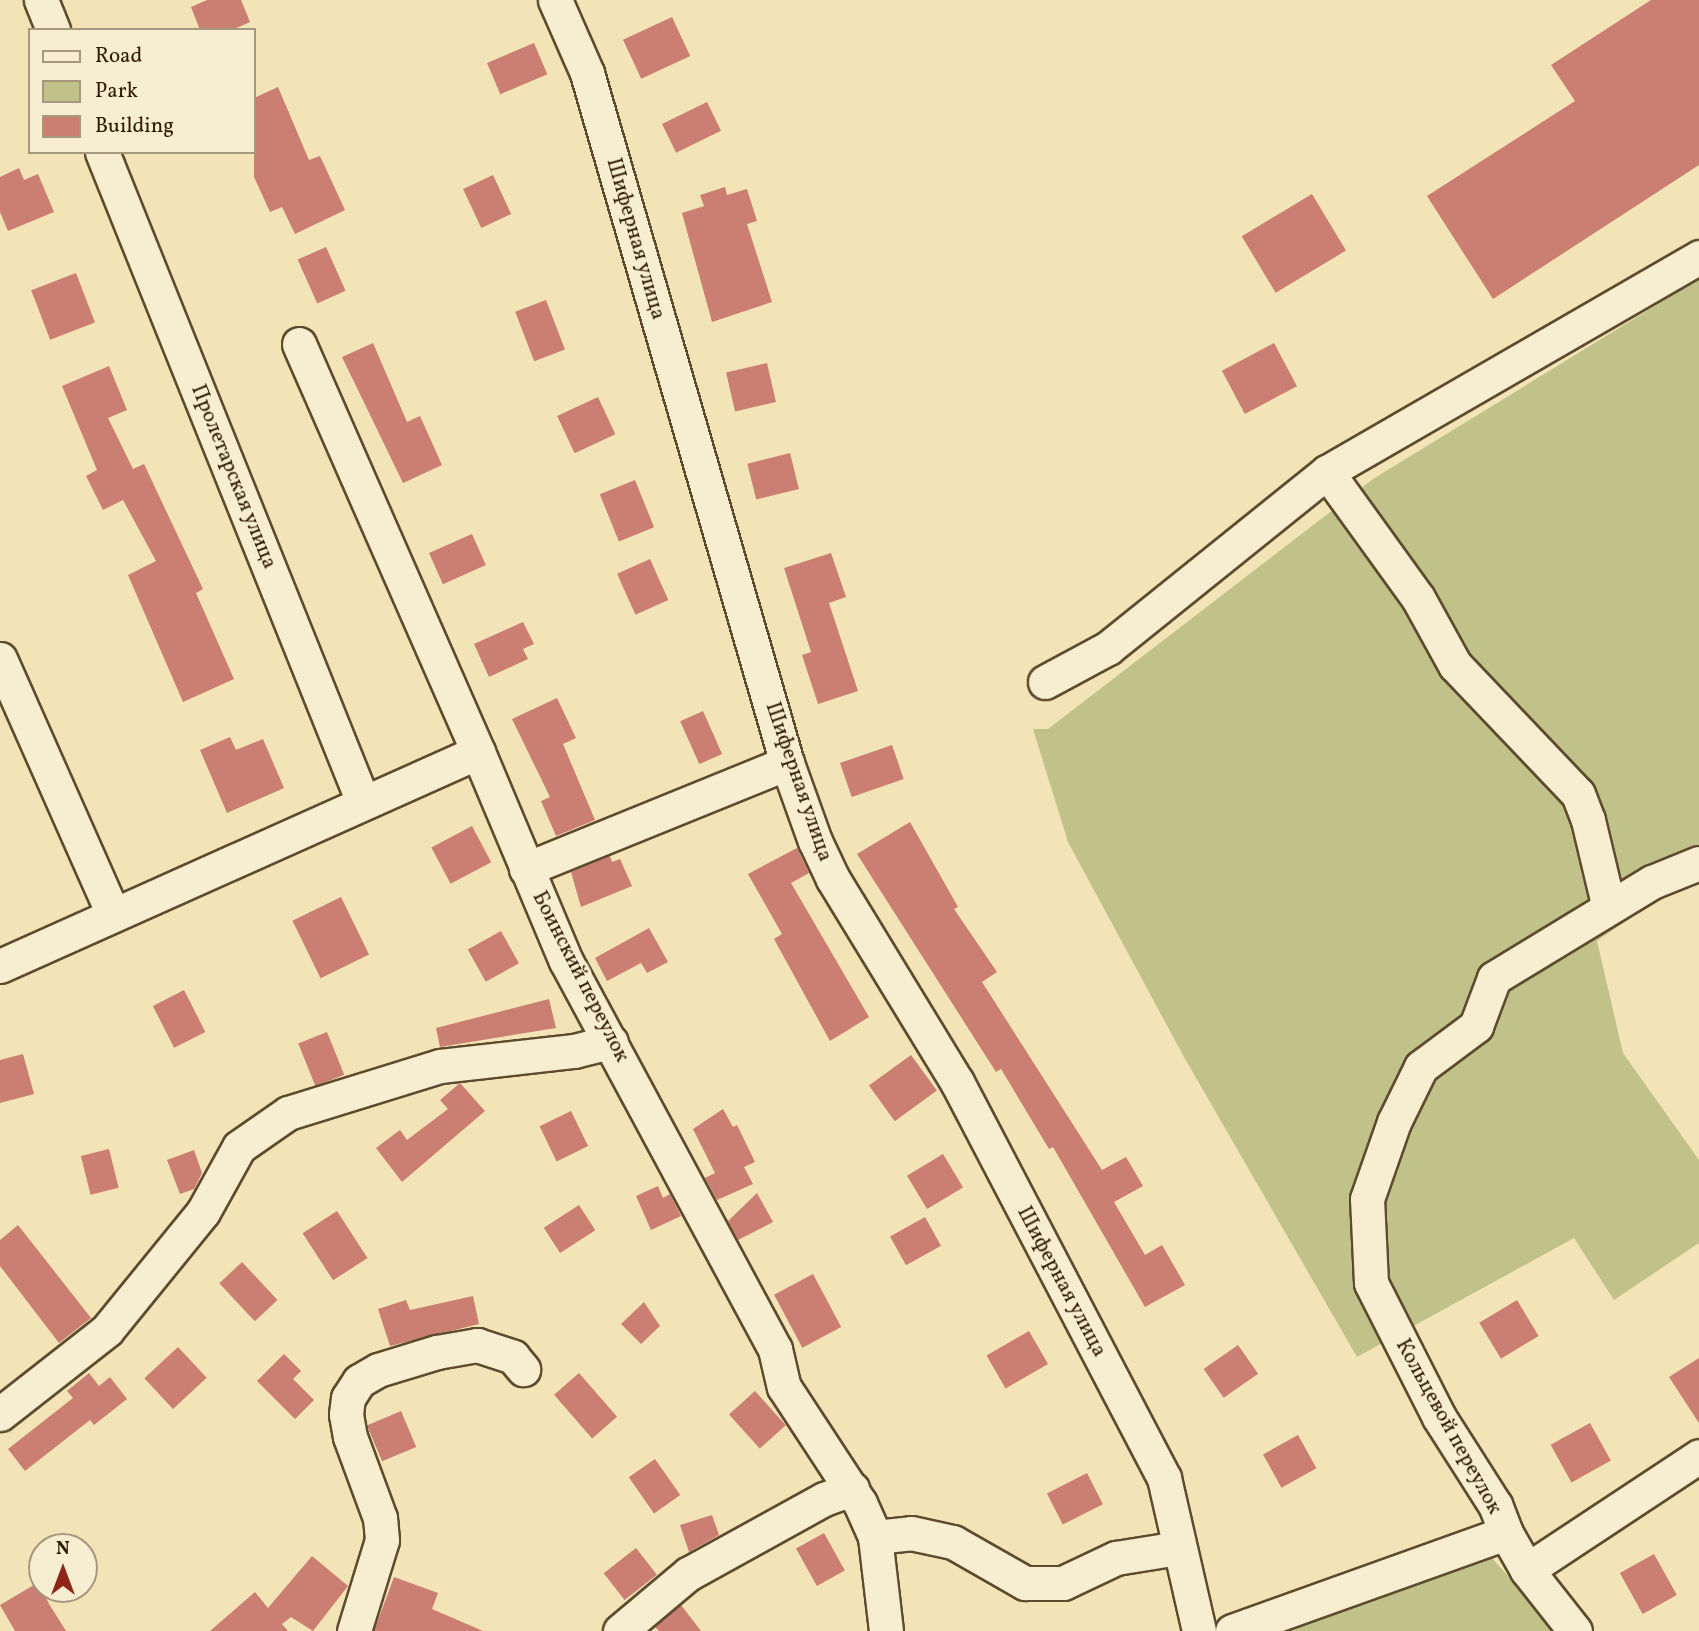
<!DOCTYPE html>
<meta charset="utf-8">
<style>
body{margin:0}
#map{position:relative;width:1699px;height:1631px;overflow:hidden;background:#f2e4b6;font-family:Vollkorn,serif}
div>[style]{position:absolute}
.green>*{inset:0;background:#c0c28a}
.building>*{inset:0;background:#cb7e72;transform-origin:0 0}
.roads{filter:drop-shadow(2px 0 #5e4b2e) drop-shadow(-2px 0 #5e4b2e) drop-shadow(0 2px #5e4b2e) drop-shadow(0 -2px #5e4b2e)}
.minor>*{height:33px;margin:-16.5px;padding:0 16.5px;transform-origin:16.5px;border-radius:16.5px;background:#f7edd0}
span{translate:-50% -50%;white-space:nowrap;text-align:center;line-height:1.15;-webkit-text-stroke:6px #f7edd0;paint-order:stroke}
.street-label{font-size:21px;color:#2d1800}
.legend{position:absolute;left:28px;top:28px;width:228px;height:126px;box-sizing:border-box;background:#f7edd0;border:2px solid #a6987d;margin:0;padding:9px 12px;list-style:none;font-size:21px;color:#2d1800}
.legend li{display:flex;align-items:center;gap:14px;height:35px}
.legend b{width:35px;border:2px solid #a6987d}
.north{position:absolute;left:28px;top:1533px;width:70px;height:70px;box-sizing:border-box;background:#f7edd0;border:2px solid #a6987d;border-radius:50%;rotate:0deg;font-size:19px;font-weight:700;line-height:28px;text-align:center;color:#2d1800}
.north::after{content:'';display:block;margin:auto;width:24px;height:32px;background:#8f2418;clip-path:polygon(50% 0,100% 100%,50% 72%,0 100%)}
</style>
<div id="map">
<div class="green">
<div style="clip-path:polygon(1699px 279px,1699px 869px,1597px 941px,1623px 1053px,1699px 1160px,1699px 1243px,1614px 1300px,1574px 1238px,1357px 1357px,1184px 1057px,1068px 842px,1033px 729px,1048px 729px,1373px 479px)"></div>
<div style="clip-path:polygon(1485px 1550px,1556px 1631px,1282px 1631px)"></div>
</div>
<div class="building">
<div style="clip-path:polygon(207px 0,241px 0,250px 22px,232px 30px,200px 30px,191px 7px)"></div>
<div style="clip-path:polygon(1651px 0,1699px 0,1699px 165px,1493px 299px,1427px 196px,1575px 101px,1551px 65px)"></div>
<div style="left:672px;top:17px;width:43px;height:54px;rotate:65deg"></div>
<div style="left:534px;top:43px;width:34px;height:51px;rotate:67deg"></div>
<div style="clip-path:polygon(278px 87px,309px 160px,320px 156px,345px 210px,295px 234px,282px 207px,270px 212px,254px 177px,254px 98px)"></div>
<div style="left:707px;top:102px;width:32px;height:50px;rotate:64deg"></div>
<div style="clip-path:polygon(19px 168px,24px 180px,38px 174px,54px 212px,8px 231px,0 212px,0 177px)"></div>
<div style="left:493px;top:175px;width:43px;height:33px;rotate:65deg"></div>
<div style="clip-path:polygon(725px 187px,727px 195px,747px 189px,757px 221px,747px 224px,772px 302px,712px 322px,682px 213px,704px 206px,700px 195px)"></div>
<div style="left:1312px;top:194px;width:66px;height:82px;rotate:59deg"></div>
<div style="left:326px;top:247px;width:48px;height:31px;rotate:66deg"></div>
<div style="left:76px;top:273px;width:53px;height:48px;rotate:69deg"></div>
<div style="left:546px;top:300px;width:53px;height:33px;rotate:69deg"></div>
<div style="clip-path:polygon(373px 343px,407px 422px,420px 416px,442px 465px,403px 483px,342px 357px)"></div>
<div style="left:1274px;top:343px;width:49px;height:59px;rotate:62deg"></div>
<div style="left:767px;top:363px;width:40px;height:42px;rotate:77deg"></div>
<div style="clip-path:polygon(109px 366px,127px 410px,108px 418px,133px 469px,144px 464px,160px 498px,203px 589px,196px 593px,234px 679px,183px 702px,128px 575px,156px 561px,123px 500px,103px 510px,86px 476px,97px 470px,62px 386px)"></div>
<div style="left:598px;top:397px;width:41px;height:45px;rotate:65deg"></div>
<div style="left:790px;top:453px;width:37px;height:44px;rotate:76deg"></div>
<div style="left:635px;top:480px;width:51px;height:38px;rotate:68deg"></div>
<div style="left:472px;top:534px;width:34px;height:47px;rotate:66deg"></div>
<div style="clip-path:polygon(831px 553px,846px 597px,829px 603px,858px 691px,818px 704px,802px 655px,811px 652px,784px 568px)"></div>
<div style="left:650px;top:559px;width:45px;height:36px;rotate:66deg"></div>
<div style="clip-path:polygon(523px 622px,534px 644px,523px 649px,528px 659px,489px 677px,474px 644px)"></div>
<div style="clip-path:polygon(557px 698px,576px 738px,563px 744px,595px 820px,556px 836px,541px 801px,550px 797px,512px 719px)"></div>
<div style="left:703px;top:711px;width:47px;height:25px;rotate:66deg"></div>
<div style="clip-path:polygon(230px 737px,236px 750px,263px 739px,284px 788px,227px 813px,200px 750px)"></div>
<div style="left:892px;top:745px;width:36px;height:55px;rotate:71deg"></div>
<div style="clip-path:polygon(910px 822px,958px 907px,954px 909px,997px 972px,982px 982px,1102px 1170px,1126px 1157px,1143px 1186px,1114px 1202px,1145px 1255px,1162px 1245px,1185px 1285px,1145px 1307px,1053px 1147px,1049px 1149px,1001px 1069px,996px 1072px,857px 854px)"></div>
<div style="left:472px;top:826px;width:41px;height:46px;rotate:62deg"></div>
<div style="clip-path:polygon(797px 848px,809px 873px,791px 883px,869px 1017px,830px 1041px,774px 939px,782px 934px,748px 874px)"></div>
<div style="clip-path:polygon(610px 856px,612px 862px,620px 859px,632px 886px,581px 907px,571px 872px)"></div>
<div style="left:341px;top:897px;width:64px;height:54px;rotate:64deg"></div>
<div style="clip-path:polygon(649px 928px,668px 962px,647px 973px,641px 963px,607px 981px,595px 958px)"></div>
<div style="left:501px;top:931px;width:37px;height:38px;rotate:61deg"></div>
<div style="left:184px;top:990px;width:47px;height:35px;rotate:63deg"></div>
<div style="clip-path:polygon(549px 999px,556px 1028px,440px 1047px,436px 1028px)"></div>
<div style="left:327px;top:1032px;width:46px;height:31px;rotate:68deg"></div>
<div style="clip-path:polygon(23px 1054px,34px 1094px,0 1103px,0 1060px)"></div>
<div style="left:911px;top:1055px;width:44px;height:52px;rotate:54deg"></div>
<div style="clip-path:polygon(460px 1083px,485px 1111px,402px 1182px,376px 1148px,400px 1130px,407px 1140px,448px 1109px,440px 1100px)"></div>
<div style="clip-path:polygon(723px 1109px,733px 1127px,737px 1125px,755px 1162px,744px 1167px,753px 1184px,717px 1200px,705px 1178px,715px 1173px,693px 1129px)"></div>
<div style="left:571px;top:1111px;width:39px;height:35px;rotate:64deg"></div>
<div style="left:109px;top:1149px;width:40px;height:29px;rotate:76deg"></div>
<div style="clip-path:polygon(194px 1150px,202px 1173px,194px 1189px,180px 1194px,167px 1160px)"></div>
<div style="left:943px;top:1154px;width:39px;height:42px;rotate:59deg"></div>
<div style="clip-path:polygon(658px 1186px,663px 1198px,670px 1194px,681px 1216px,651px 1230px,636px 1196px)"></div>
<div style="clip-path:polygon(757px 1193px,773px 1222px,738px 1240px,728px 1221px)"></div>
<div style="left:579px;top:1205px;width:30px;height:42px;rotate:57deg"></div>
<div style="left:337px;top:1211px;width:56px;height:41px;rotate:57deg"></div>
<div style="left:925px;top:1217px;width:33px;height:40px;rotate:61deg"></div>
<div style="clip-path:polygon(18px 1225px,91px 1318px,59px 1343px,0 1266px,0 1240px)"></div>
<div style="left:242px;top:1262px;width:52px;height:31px;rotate:47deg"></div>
<div style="left:813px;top:1274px;width:60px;height:44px;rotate:62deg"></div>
<div style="clip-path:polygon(473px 1296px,479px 1324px,390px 1346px,378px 1309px,406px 1300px,410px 1310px)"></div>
<div style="left:1517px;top:1300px;width:42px;height:44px;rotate:59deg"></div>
<div style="clip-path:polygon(644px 1302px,660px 1326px,641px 1344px,621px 1324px)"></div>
<div style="left:1029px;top:1331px;width:38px;height:49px;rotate:60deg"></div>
<div style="left:1238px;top:1345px;width:35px;height:42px;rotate:55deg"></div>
<div style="left:178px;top:1347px;width:42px;height:46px;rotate:47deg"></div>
<div style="clip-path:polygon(284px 1354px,301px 1371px,293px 1379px,314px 1400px,295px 1419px,257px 1381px)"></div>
<div style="clip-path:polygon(1699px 1358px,1699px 1423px,1669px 1377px)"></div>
<div style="clip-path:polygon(89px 1373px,99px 1386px,110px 1377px,127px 1399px,94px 1425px,90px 1420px,25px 1471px,8px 1449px,73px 1398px,67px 1391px)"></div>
<div style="left:579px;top:1373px;width:58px;height:33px;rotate:49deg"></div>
<div style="left:755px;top:1391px;width:46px;height:35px;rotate:48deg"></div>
<div style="left:401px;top:1411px;width:39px;height:37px;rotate:67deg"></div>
<div style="left:1590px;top:1423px;width:43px;height:45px;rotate:61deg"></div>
<div style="left:1298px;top:1435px;width:38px;height:40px;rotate:61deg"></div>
<div style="left:655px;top:1459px;width:44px;height:32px;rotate:55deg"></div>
<div style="left:1087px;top:1473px;width:35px;height:45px;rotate:63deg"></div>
<div style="clip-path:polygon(712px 1515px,719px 1535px,689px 1552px,680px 1525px)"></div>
<div style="left:824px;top:1533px;width:43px;height:32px;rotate:61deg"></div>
<div style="left:636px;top:1548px;width:34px;height:41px;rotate:52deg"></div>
<div style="left:1654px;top:1554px;width:47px;height:39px;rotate:61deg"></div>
<div style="clip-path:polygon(312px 1556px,348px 1586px,313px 1631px,291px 1617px,282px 1624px,288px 1631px,210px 1631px,255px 1592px,268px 1608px)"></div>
<div style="clip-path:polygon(394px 1577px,438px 1593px,432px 1609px,483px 1631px,374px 1631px)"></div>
<div style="clip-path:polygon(39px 1582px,49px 1604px,66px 1631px,15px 1631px,0 1605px)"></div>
<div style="clip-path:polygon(681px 1605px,701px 1631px,659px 1631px,655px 1627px)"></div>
</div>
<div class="roads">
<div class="minor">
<div style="left:41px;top:0;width:32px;rotate:68deg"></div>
<div style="left:555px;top:0;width:80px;rotate:66.3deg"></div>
<div style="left:587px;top:73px;width:718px;rotate:73.84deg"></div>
<div style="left:787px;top:763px;width:83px;rotate:70.3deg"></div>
<div style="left:815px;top:841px;width:42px;rotate:64.7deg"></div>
<div style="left:833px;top:879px;width:238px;rotate:58.6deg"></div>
<div style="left:957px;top:1082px;width:447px;rotate:62.4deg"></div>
<div style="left:1164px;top:1478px;width:157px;rotate:77.1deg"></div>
<div style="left:102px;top:152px;width:700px;rotate:68.12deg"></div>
<div style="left:299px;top:344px;width:446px;rotate:66.3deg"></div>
<div style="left:1327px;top:472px;width:155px;rotate:54.2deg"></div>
<div style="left:1418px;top:598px;width:77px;rotate:61.1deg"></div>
<div style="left:1455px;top:665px;width:178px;rotate:46.4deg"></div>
<div style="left:1578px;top:794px;width:28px;rotate:69deg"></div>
<div style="left:1588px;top:820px;width:90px;rotate:76.6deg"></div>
<div style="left:0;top:659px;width:279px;rotate:66.1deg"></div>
<div style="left:1045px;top:682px;width:72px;rotate:-28.4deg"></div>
<div style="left:1108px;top:648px;width:281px;rotate:-38.8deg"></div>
<div style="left:1327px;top:472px;width:430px;rotate:-30deg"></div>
<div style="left:526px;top:869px;width:282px;rotate:-22.1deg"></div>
<div style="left:0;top:966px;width:524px;rotate:-24.12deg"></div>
<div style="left:478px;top:752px;width:227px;rotate:67.2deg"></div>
<div style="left:566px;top:961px;width:441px;rotate:61.7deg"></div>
<div style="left:775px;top:1349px;width:39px;rotate:77deg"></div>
<div style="left:784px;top:1387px;width:139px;rotate:56.8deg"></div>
<div style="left:860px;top:1503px;width:37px;rotate:66deg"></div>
<div style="left:875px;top:1537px;width:95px;rotate:83.3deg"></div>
<div style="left:0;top:1414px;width:136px;rotate:-38.1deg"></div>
<div style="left:107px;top:1330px;width:152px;rotate:-50.9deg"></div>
<div style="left:203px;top:1212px;width:74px;rotate:-61deg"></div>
<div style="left:239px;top:1147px;width:60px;rotate:-34.8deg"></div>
<div style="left:288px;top:1113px;width:159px;rotate:-17.2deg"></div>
<div style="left:440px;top:1066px;width:135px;rotate:-6.4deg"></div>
<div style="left:574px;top:1051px;width:38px;rotate:-14deg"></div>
<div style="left:875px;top:1537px;width:36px;rotate:-6deg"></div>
<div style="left:911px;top:1533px;width:43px;rotate:12.1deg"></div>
<div style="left:953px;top:1542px;width:83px;rotate:29.7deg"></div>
<div style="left:1025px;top:1583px;width:38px"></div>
<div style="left:1063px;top:1583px;width:59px;rotate:-25.3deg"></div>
<div style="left:1116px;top:1558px;width:63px;rotate:-9.2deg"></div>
<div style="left:1527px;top:1570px;width:206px;rotate:-33.5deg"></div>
<div style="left:354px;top:1631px;width:95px;rotate:-72.9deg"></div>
<div style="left:382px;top:1540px;width:22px;rotate:-95deg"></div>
<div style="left:380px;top:1518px;width:86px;rotate:-110.3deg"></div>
<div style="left:350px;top:1437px;width:23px;rotate:-100deg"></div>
<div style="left:346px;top:1414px;width:16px;rotate:-83deg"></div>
<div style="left:348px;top:1398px;width:20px;rotate:-57deg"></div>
<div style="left:359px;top:1381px;width:22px;rotate:-30deg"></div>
<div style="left:378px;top:1370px;width:62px;rotate:-17deg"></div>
<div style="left:437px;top:1352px;width:41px;rotate:-9.9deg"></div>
<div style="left:477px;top:1345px;width:38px;rotate:18deg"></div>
<div style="left:513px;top:1357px;width:16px;rotate:50deg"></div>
<div style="left:620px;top:1631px;width:89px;rotate:-40deg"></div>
<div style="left:688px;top:1574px;width:155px;rotate:-28.9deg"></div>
<div style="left:824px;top:1499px;width:30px;rotate:-20deg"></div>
<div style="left:1232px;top:1631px;width:291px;rotate:-19.7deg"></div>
<div style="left:1575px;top:1631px;width:78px;rotate:-128.2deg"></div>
<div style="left:1527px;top:1570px;width:43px;rotate:-119.6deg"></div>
<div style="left:1506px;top:1533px;width:30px;rotate:-111deg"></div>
<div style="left:1495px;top:1505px;width:104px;rotate:-122.5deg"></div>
<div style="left:1439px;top:1417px;width:150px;rotate:-116.9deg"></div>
<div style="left:1371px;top:1283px;width:84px;rotate:-92.7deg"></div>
<div style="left:1367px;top:1199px;width:82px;rotate:-70.7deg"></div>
<div style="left:1394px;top:1122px;width:61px;rotate:-63.9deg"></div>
<div style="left:1421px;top:1067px;width:69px;rotate:-36.7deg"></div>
<div style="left:1476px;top:1026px;width:51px;rotate:-69.4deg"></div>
<div style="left:1494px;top:978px;width:185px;rotate:-31.3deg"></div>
<div style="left:1652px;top:882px;width:51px;rotate:-22deg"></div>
</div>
</div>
<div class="street-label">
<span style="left:635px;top:239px;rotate:74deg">Шиферная улица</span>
<span style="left:233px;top:477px;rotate:68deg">Пролетарская улица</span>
<span style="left:798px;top:782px;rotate:71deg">Шиферная улица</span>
<span style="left:580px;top:977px;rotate:63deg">Боинский переулок</span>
<span style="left:1061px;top:1282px;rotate:62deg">Шиферная улица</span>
<span style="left:1448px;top:1427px;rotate:61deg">Кольцевой переулок</span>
</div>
<ul class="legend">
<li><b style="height:9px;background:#f7edd0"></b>Road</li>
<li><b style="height:19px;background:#c0c28a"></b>Park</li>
<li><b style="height:19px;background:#cb7e72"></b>Building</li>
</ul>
<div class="north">N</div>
</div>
